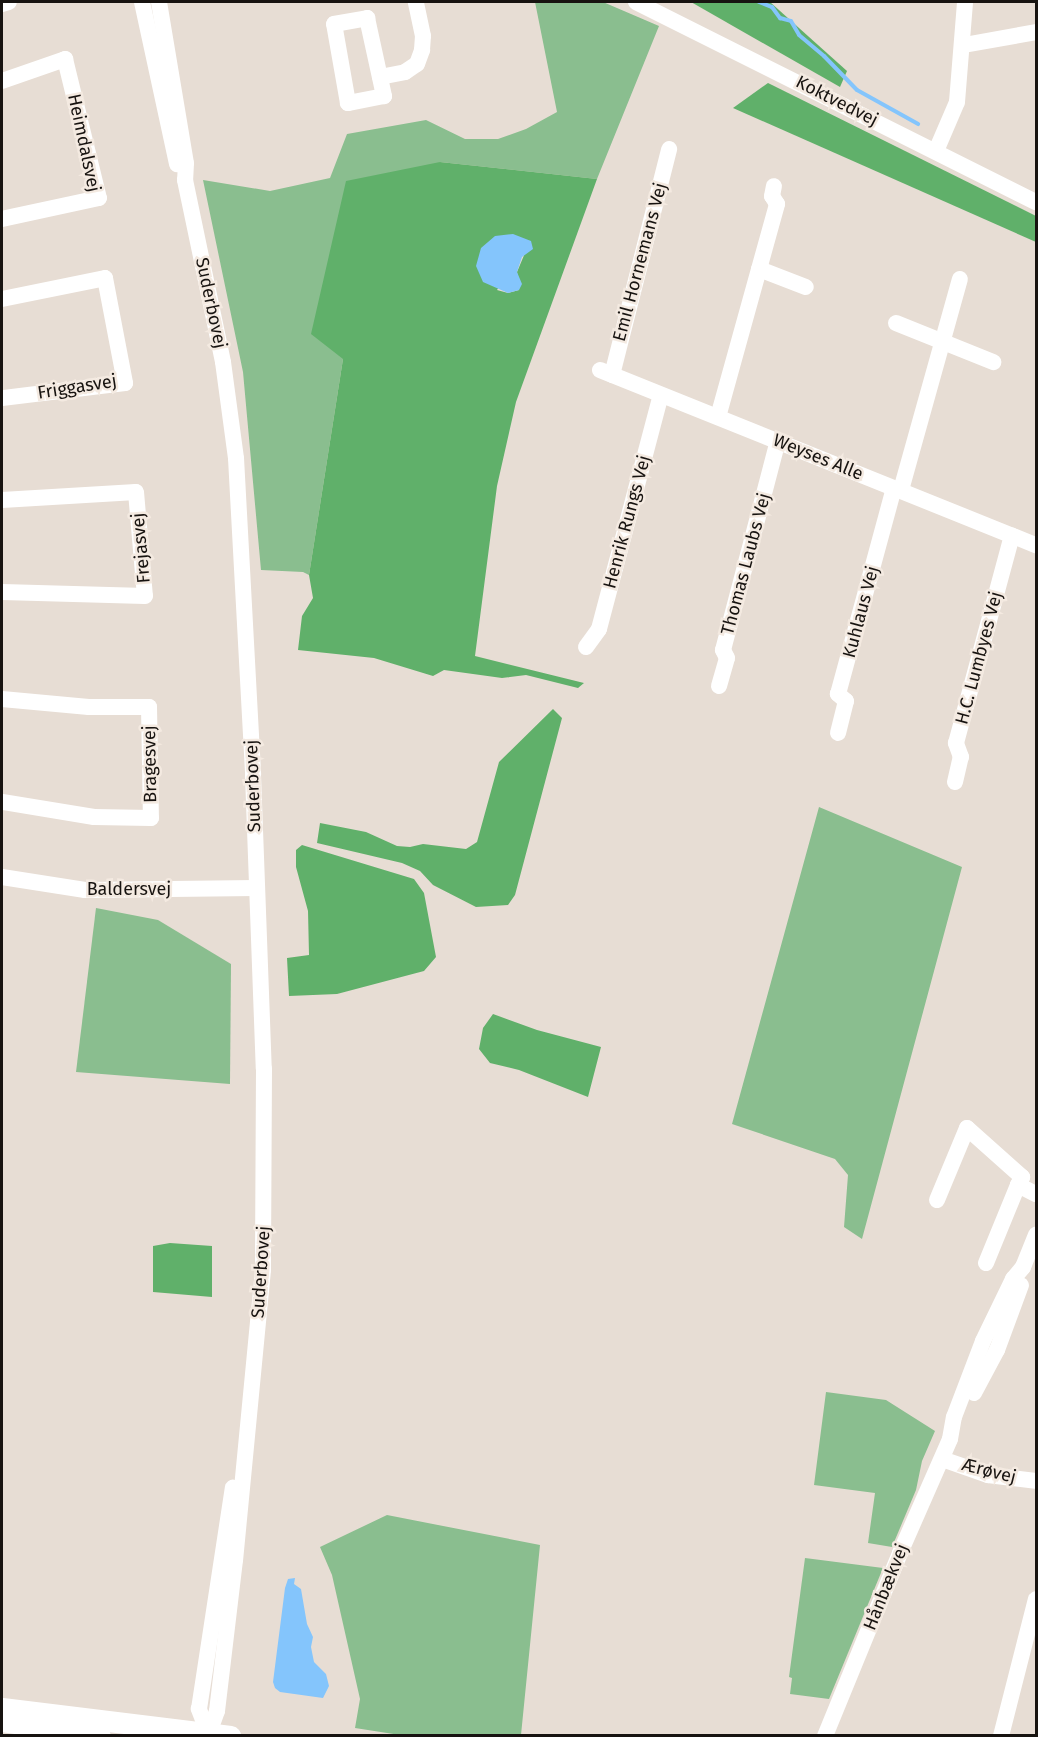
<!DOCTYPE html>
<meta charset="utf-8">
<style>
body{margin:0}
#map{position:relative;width:1038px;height:1737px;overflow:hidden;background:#e7ddd4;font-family:"Fira Sans",sans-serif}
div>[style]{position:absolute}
.green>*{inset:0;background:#8abe8f}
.forest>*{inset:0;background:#60b06a}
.water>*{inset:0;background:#84c5fc}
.stream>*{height:4px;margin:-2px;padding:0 2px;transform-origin:2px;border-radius:2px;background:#84c5fc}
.minor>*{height:16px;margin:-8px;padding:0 8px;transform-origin:8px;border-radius:8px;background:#fff}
.major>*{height:21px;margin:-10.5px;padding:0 10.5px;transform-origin:10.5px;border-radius:10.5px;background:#fff}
span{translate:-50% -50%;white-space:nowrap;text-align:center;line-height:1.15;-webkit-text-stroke:5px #f4eae1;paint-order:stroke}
.street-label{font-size:18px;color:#171310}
.frame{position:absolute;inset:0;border:3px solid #171310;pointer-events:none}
</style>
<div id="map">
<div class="green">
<div style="clip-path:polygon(535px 2px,603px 2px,659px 26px,597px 179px,440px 162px,343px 359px,309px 575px,303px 572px,261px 570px,243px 372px,203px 180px,270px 191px,330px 178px,347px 134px,426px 120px,465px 139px,498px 139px,526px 129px,557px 112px)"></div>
<div style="clip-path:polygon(819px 807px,962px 867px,862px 1239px,844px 1227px,848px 1175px,835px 1159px,732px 1124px)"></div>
<div style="clip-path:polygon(96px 908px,158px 920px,231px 964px,230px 1084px,76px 1072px)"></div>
<div style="clip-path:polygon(826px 1392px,886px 1400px,935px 1431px,922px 1461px,916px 1490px,892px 1547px,868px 1543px,875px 1493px,814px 1485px)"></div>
<div style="clip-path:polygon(387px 1515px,540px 1545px,521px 1735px,400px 1735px,355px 1728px,360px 1699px,332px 1575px,320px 1547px)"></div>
<div style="clip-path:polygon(805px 1558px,883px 1568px,829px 1699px,790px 1694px,792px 1678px,789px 1677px)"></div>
</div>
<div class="forest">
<div style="clip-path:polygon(691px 2px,770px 2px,847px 71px,840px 87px)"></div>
<div style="clip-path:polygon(768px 83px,1036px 216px,1036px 242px,733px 108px)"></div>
<div style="clip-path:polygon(evenodd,440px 162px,597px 179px,516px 402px,497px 486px,475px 656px,584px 683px,578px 688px,526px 675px,502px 678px,444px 670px,433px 676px,374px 658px,298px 650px,302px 616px,313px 598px,309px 575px,343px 359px,311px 334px,346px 181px,440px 162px,530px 241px,517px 272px,519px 290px,508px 293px,497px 290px,530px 241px)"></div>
<div style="clip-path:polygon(553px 709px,562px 718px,515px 895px,508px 905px,476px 907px,433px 885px,420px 871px,402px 863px,317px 843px,320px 823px,366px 832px,397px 846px,410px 847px,423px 844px,466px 849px,477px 842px,499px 762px)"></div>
<div style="clip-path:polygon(302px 845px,414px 879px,424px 893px,436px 957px,424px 971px,337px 994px,289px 996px,287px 958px,309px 955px,308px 911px,296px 867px,296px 850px)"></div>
<div style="clip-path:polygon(493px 1014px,537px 1030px,601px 1047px,588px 1097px,519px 1070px,490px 1063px,479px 1049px,483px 1028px)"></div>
<div style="clip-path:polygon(170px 1243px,212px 1246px,212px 1297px,153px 1292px,153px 1246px)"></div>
</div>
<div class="water">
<div style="clip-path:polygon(513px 234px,531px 241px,533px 249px,522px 257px,517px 272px,522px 284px,519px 290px,508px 293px,483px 282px,476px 266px,481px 248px,495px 236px)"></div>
<div style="clip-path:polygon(295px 1578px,294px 1584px,301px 1589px,307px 1624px,313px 1637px,311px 1647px,314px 1662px,326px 1674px,329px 1686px,323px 1698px,280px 1692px,275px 1688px,273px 1682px,285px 1588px,288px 1579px)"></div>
</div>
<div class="stream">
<div style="left:759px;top:2px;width:14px;rotate:21deg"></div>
<div style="left:772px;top:7px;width:14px;rotate:54deg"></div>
<div style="left:780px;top:18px;width:11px;rotate:15deg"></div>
<div style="left:791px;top:21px;width:16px;rotate:60deg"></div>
<div style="left:799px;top:35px;width:33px;rotate:40deg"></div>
<div style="left:824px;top:56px;width:47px;rotate:45.9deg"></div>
<div style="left:857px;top:90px;width:70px;rotate:29.1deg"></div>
</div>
<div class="minor">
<div style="left:142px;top:2px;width:166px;rotate:77.8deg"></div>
<div style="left:159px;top:2px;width:163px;rotate:80.5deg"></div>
<div style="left:186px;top:163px;width:17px;rotate:93deg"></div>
<div style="left:185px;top:180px;width:186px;rotate:78.2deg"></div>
<div style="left:223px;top:362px;width:97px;rotate:82.3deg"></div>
<div style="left:236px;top:458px;width:317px;rotate:86.9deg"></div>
<div style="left:253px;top:775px;width:294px;rotate:87.9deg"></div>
<div style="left:264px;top:1069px;width:201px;rotate:90.3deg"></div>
<div style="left:263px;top:1270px;width:291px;rotate:95.5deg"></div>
<div style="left:235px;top:1560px;width:152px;rotate:96.8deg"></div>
<div style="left:217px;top:1711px;width:27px;rotate:110deg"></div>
<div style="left:636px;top:2px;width:447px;rotate:26.6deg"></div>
<div style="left:2px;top:4px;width:7px;rotate:-16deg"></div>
<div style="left:367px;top:18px;width:80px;rotate:77.7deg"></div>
<div style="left:384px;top:96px;width:37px;rotate:169deg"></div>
<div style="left:348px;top:103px;width:80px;rotate:-100deg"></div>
<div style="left:334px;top:24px;width:34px;rotate:-10deg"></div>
<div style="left:964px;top:45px;width:73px;rotate:-10.2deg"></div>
<div style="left:380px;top:77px;width:25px;rotate:-11deg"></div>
<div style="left:405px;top:72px;width:14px;rotate:-34deg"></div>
<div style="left:417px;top:64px;width:15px;rotate:-70deg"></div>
<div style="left:422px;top:50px;width:14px;rotate:-86deg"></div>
<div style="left:423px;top:36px;width:35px;rotate:-102deg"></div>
<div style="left:2px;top:81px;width:67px;rotate:-19.2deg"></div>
<div style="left:65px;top:59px;width:143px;rotate:76.3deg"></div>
<div style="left:99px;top:198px;width:99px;rotate:167.8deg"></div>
<div style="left:936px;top:151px;width:53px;rotate:-66.8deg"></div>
<div style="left:957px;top:102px;width:100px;rotate:-85.4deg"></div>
<div style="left:759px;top:269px;width:50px;rotate:21deg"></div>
<div style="left:2px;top:299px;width:105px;rotate:-11.5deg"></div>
<div style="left:105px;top:278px;width:107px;rotate:79.2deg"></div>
<div style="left:125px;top:383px;width:124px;rotate:173deg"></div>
<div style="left:896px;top:323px;width:105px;rotate:21.9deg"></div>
<div style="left:600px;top:370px;width:470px;rotate:21.9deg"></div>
<div style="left:612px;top:375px;width:233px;rotate:-75.8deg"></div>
<div style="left:718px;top:417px;width:221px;rotate:-74.5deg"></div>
<div style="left:777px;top:204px;width:9px;rotate:-122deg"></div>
<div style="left:772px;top:196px;width:10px;rotate:-79deg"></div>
<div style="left:901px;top:490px;width:219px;rotate:-74.4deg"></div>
<div style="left:2px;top:500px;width:134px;rotate:-3.4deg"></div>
<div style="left:136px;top:492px;width:104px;rotate:85.1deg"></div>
<div style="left:145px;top:596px;width:143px;rotate:-178.4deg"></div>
<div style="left:586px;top:647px;width:22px;rotate:-54deg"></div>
<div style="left:599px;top:629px;width:242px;rotate:-75.2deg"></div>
<div style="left:719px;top:686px;width:29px;rotate:-74deg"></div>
<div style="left:727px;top:658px;width:9px;rotate:-117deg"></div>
<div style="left:723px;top:650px;width:216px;rotate:-75.3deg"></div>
<div style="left:2px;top:699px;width:87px;rotate:5.3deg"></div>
<div style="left:89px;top:707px;width:60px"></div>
<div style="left:149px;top:707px;width:111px;rotate:89deg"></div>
<div style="left:151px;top:818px;width:57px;rotate:-179deg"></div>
<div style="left:94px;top:817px;width:93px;rotate:-170.7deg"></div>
<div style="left:838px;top:733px;width:33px;rotate:-76deg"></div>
<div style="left:846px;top:701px;width:11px;rotate:-139deg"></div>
<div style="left:838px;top:694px;width:213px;rotate:-74.8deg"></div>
<div style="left:955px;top:782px;width:26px;rotate:-77deg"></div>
<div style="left:961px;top:757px;width:15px;rotate:-110deg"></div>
<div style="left:956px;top:743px;width:215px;rotate:-74.9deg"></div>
<div style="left:2px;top:877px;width:84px;rotate:8.9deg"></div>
<div style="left:85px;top:890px;width:172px;rotate:-0.7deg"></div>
<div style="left:937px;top:1200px;width:78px;rotate:-67.4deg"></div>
<div style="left:967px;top:1128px;width:74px;rotate:41.7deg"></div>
<div style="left:1022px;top:1177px;width:9px;rotate:117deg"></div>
<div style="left:1018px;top:1185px;width:20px;rotate:27deg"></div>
<div style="left:986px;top:1263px;width:84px;rotate:-67.7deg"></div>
<div style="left:974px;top:1393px;width:49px;rotate:-61.9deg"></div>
<div style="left:997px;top:1350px;width:69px;rotate:-69.7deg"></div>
<div style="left:942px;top:1459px;width:49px;rotate:19.2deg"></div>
<div style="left:988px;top:1475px;width:48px;rotate:7.1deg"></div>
<div style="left:208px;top:1733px;width:26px;rotate:-111deg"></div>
<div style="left:199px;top:1709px;width:224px;rotate:-81.3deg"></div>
<div style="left:825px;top:1736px;width:198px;rotate:-67.7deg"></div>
<div style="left:900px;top:1553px;width:124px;rotate:-66.3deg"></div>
<div style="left:950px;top:1439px;width:22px;rotate:-80deg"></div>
<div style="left:954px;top:1417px;width:81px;rotate:-69.1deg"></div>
<div style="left:983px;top:1341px;width:69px;rotate:-64.2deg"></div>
<div style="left:1013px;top:1279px;width:16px;rotate:-50deg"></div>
<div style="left:1023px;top:1267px;width:35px;rotate:-68deg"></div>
<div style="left:1001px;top:1736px;width:141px;rotate:-75.7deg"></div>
</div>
<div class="major">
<div style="left:2px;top:1708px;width:230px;rotate:7deg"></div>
<div style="left:2px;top:1721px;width:99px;rotate:8.7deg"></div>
</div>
<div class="street-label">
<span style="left:837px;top:101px;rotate:27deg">Koktvedvej</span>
<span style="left:84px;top:143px;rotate:78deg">Heimdalsvej</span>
<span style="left:640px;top:262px;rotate:-75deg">Emil Hornemans Vej</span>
<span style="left:211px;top:303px;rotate:78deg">Suderbovej</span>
<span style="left:77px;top:387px;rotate:-9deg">Friggasvej</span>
<span style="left:818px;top:457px;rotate:22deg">Weyses Alle</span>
<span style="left:627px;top:522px;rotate:-75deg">Henrik Rungs Vej</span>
<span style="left:141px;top:548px;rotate:-95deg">Frejasvej</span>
<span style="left:746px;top:564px;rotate:-75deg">Thomas Laubs Vej</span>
<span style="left:861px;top:612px;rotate:-75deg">Kuhlaus Vej</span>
<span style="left:979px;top:658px;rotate:-75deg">H.C. Lumbyes Vej</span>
<span style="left:150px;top:764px;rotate:-91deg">Bragesvej</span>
<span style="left:253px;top:786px;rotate:-92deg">Suderbovej</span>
<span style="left:129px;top:889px">Baldersvej</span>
<span style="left:261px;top:1272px;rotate:-86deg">Suderbovej</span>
<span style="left:989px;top:1471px;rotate:14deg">Ærøvej</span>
<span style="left:886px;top:1587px;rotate:-68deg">Hånbækvej</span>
</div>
<div class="frame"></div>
</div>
